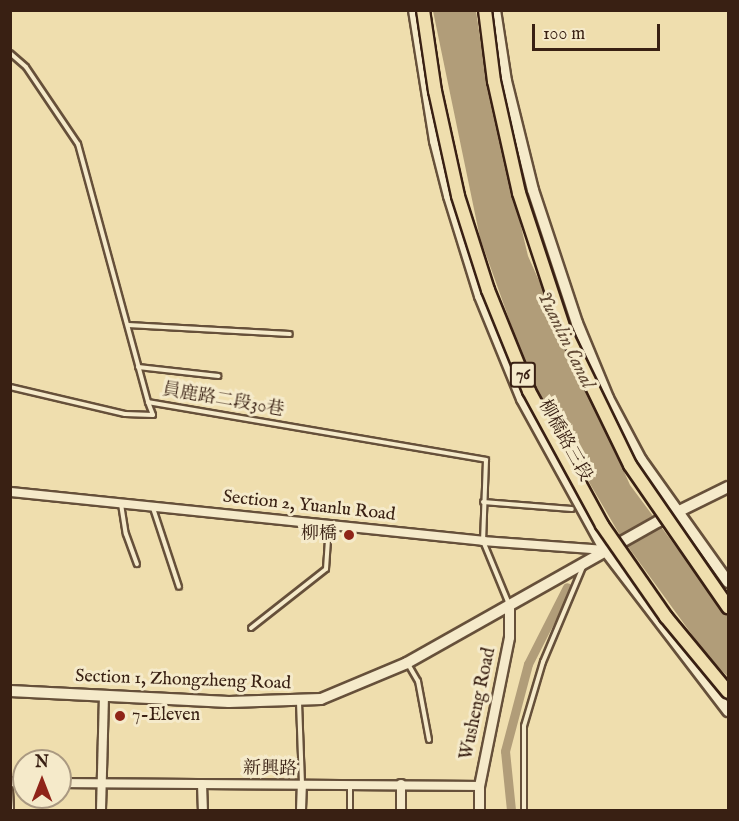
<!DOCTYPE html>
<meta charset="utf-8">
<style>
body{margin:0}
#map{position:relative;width:739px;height:821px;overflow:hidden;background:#efdeae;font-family:"IM FELL English","Noto Serif TC",serif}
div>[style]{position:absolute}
.water>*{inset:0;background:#b19d79}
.canal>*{height:9px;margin:-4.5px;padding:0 4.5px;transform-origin:4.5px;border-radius:4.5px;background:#b19d79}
.roads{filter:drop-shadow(2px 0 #66503a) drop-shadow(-2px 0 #66503a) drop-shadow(0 2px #66503a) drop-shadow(0 -2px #66503a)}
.service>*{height:4px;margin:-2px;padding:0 2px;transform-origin:2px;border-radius:2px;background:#f5eaca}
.minor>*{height:8px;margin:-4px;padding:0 4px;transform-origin:4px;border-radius:4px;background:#f5eaca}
.tertiary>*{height:9px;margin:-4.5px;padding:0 4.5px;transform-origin:4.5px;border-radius:4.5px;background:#f5eaca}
.secondary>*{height:10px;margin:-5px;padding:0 5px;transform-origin:5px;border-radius:5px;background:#f5eaca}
.bridges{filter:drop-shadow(2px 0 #392013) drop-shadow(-2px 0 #392013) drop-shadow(0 2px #392013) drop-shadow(0 -2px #392013)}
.trunk-bridge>*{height:12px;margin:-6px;padding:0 6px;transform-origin:6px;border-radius:6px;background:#efdeae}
.dots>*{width:16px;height:16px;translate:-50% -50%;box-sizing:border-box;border:3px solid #f5eaca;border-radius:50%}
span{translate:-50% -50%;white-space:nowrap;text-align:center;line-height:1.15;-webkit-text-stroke:6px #f5eaca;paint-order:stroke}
.shield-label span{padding:2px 4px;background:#f5eaca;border:2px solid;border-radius:4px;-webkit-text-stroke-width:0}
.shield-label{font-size:16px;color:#392013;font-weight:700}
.street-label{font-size:18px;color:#392013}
.poi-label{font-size:18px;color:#392013}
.right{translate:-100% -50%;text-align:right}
.left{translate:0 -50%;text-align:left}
.water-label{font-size:20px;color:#634c37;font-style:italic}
.frame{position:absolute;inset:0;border:12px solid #392013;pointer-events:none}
.north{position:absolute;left:12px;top:749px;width:60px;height:60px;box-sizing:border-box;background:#f5eaca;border:2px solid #aa9981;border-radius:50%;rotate:0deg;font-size:16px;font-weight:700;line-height:24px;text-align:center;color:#392013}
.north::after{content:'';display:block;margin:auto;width:21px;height:27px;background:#8f2418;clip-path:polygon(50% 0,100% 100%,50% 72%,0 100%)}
.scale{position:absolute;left:532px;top:24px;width:128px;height:27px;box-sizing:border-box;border:3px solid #392013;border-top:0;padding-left:8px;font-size:18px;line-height:21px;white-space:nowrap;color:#392013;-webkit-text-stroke:4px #f5eaca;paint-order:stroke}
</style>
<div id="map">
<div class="water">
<div style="clip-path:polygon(433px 11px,476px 11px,487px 83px,528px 256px,630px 485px,728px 617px,728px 677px,706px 654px,621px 537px,533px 386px,480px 238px)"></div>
</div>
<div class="canal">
<div style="left:511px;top:810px;width:59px;rotate:-95.8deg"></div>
<div style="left:505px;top:751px;width:90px;rotate:-75.2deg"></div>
<div style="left:528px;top:664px;width:86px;rotate:-63.1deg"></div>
</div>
<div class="roads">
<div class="service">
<div style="left:10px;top:53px;width:21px;rotate:41deg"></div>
<div style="left:26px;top:67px;width:93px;rotate:56deg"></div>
<div style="left:78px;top:144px;width:267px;rotate:74.8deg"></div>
<div style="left:148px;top:402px;width:343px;rotate:9.7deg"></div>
<div style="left:486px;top:460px;width:81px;rotate:92.1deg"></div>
<div style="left:483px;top:541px;width:68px;rotate:67.6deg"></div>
<div style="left:128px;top:325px;width:162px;rotate:3.2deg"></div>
<div style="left:138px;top:367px;width:81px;rotate:6.4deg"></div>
<div style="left:10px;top:387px;width:118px;rotate:13.2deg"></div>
<div style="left:125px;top:414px;width:28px;rotate:2deg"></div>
<div style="left:153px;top:415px;width:14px;rotate:-111deg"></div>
<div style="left:483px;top:502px;width:89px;rotate:4.5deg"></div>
<div style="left:121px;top:504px;width:30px;rotate:81deg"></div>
<div style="left:126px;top:534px;width:32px;rotate:70deg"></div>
<div style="left:153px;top:508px;width:83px;rotate:71.8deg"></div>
<div style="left:251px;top:628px;width:95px;rotate:-38.2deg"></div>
<div style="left:326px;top:569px;width:44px;rotate:-86.1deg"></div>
<div style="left:408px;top:664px;width:20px;rotate:60deg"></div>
<div style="left:418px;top:681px;width:60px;rotate:79.4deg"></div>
<div style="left:299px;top:702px;width:83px;rotate:87.9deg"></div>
<div style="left:350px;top:785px;width:25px;rotate:90deg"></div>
<div style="left:10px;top:790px;width:20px;rotate:87deg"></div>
<div style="left:524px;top:810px;width:84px;rotate:-90deg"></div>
<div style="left:524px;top:726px;width:67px;rotate:-73.5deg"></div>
<div style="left:543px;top:662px;width:103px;rotate:-67.2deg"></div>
</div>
<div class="minor">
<div style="left:10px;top:492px;width:476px;rotate:5.9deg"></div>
<div style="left:483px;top:541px;width:122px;rotate:4.2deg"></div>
<div style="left:10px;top:782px;width:14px;rotate:4deg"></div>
<div style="left:60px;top:783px;width:419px;rotate:0.4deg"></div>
<div style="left:202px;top:784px;width:26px;rotate:88deg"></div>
<div style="left:401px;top:784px;width:26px;rotate:90deg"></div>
<div style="left:101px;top:810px;width:114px;rotate:-88.5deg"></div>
<div style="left:301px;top:810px;width:25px;rotate:-88deg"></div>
</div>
<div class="tertiary">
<div style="left:479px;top:810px;width:24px;rotate:-90deg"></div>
<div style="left:479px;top:786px;width:152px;rotate:-78.6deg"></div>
<div style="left:509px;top:637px;width:33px;rotate:-90deg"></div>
</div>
<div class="secondary">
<div style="left:414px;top:10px;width:133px;rotate:80.9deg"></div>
<div style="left:435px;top:141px;width:57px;rotate:75.7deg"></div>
<div style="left:449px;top:196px;width:105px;rotate:72.8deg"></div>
<div style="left:480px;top:296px;width:111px;rotate:67.8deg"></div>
<div style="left:522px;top:399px;width:172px;rotate:61.2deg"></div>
<div style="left:605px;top:550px;width:203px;rotate:52.6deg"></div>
<div style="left:495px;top:10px;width:72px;rotate:81.2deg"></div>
<div style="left:506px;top:81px;width:112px;rotate:76.1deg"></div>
<div style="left:533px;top:190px;width:140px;rotate:71.7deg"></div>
<div style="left:577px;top:323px;width:81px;rotate:67.5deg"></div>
<div style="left:608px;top:398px;width:70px;rotate:62deg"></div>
<div style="left:641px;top:460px;width:150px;rotate:54.5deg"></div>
<div style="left:10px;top:691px;width:219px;rotate:2.9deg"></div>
<div style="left:229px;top:702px;width:92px;rotate:-1.9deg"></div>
<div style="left:321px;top:699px;width:93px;rotate:-22.7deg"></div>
<div style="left:407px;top:663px;width:289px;rotate:-29.4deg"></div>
<div style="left:659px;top:521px;width:77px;rotate:-26.2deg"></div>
</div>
</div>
<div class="bridges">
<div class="trunk-bridge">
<div style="left:423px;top:10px;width:82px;rotate:81.6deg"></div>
<div style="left:435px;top:91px;width:107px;rotate:77.6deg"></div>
<div style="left:458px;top:196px;width:99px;rotate:72.3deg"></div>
<div style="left:488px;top:290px;width:109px;rotate:67.9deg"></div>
<div style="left:529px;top:391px;width:153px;rotate:61.4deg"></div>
<div style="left:602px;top:525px;width:112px;rotate:55.2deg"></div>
<div style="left:666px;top:617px;width:97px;rotate:50.4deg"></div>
<div style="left:485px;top:10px;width:72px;rotate:82.8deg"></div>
<div style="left:494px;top:81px;width:115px;rotate:77.4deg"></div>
<div style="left:519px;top:193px;width:143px;rotate:71.7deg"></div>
<div style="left:564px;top:329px;width:151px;rotate:64.1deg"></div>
<div style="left:630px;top:465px;width:173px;rotate:55.4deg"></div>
</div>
</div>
<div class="dots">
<div style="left:349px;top:535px;background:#8f2418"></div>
<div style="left:120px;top:716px;background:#8f2418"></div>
</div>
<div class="shield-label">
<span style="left:523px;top:375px">76</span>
</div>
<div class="street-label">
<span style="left:223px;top:401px;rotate:10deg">員鹿路二段30巷</span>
<span style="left:564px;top:441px;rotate:61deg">柳橋路三段</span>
<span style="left:309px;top:507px;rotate:6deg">Section 2, Yuanlu Road</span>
<span style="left:183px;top:681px;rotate:2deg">Section 1, Zhongzheng Road</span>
<span style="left:479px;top:704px;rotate:-78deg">Wusheng Road</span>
<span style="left:270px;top:770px;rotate:1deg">新興路</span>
</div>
<div class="poi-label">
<span class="right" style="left:337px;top:535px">柳橋</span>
<span class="left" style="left:132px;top:716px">7-Eleven</span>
</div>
<div class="water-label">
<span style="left:566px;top:340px;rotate:64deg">Yuanlin Canal</span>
</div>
<div class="frame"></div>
<div class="north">N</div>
<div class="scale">100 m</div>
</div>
